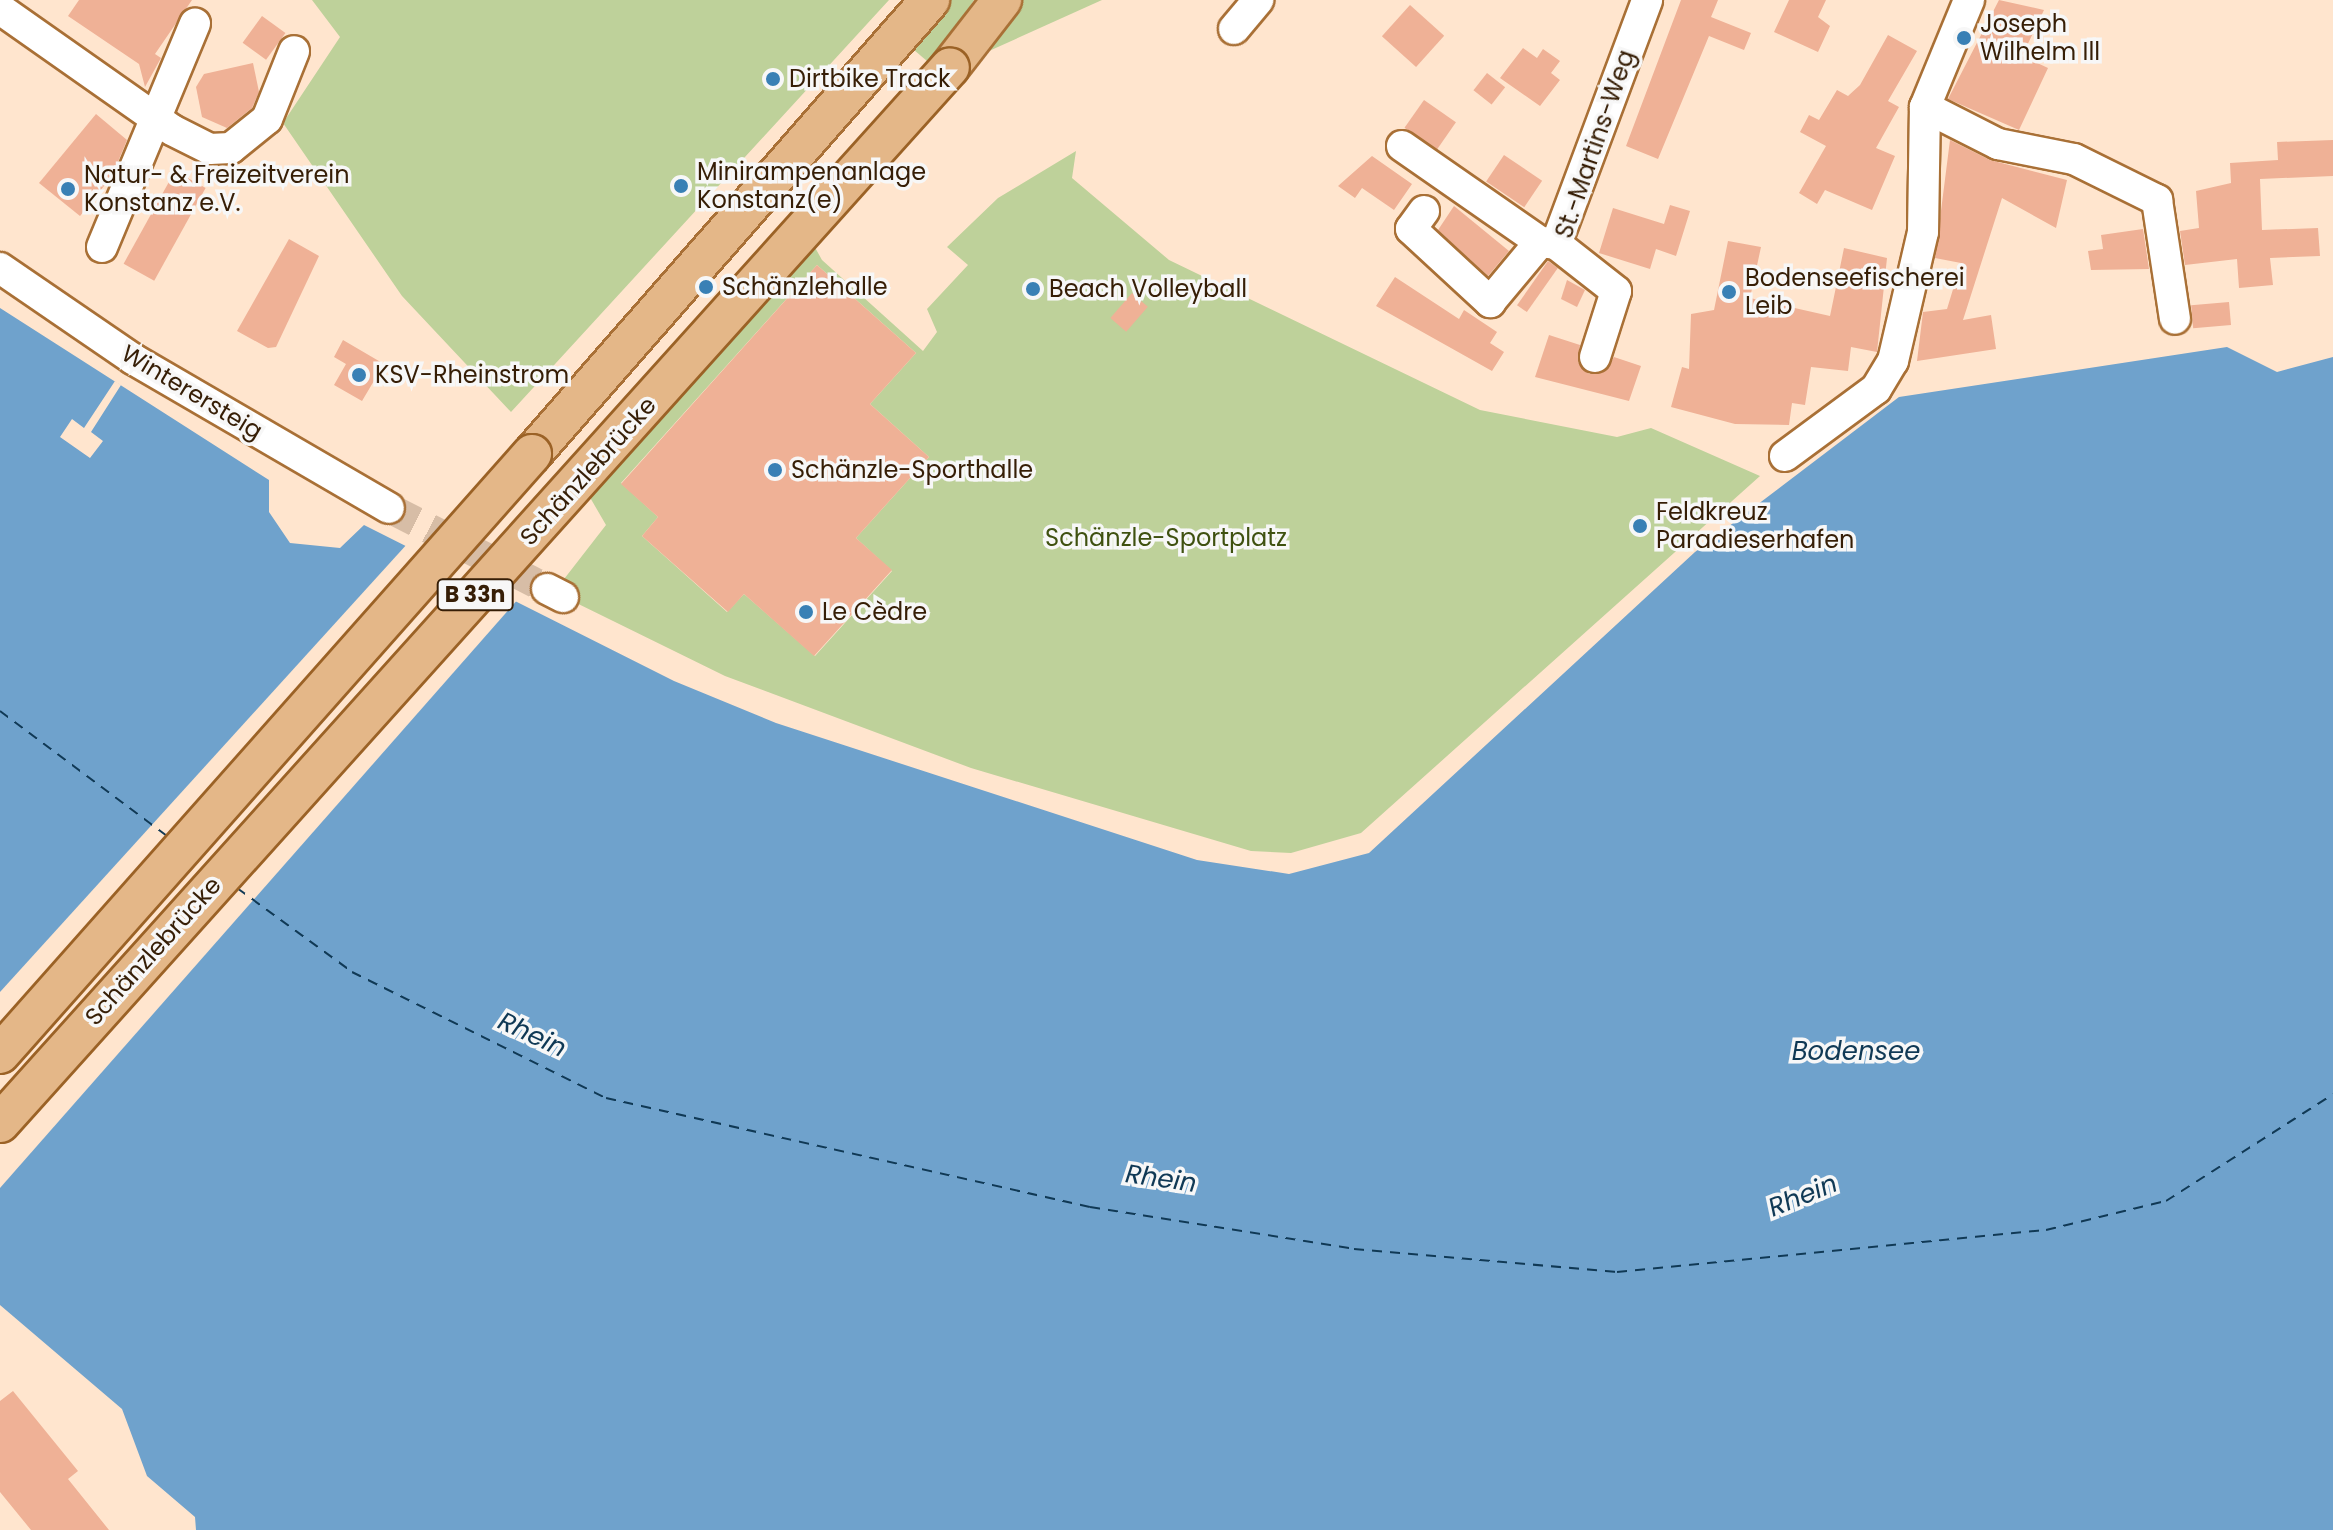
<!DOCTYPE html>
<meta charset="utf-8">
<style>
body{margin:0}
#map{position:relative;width:2333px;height:1530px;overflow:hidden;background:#ffe5ce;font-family:Poppins,sans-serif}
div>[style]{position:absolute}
.green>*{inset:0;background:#bed19a}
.water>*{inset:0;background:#6fa2cc}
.pier>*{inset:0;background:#ffe5ce}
.ferry>*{height:2px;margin-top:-1px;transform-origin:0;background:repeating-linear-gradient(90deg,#103955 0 10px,transparent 0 18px)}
.building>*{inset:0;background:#efb196;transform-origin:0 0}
.minor-tunnel>*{height:30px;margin-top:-15px;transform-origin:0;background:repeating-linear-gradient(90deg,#d7bda6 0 30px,transparent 0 45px)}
.roads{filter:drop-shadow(2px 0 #a97036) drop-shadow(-2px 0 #a97036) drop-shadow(0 2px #a97036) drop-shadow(0 -2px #a97036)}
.minor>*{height:30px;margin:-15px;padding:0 15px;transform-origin:15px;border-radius:15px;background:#fff}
.major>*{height:38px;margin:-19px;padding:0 19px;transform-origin:19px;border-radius:19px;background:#e4b788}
.bridges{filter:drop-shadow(2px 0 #9b6226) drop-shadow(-2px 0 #9b6226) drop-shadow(0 2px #9b6226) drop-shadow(0 -2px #9b6226)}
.major-bridge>*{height:38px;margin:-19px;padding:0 19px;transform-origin:19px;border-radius:19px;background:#e4b788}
.dots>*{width:22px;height:22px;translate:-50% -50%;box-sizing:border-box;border:4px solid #f7f7f7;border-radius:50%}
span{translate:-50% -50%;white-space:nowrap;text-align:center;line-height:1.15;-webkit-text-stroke:7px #f7f7f7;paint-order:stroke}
.shield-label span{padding:2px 6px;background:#f7f7f7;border:2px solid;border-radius:6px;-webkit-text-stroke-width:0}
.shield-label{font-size:22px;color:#361e06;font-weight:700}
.poi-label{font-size:24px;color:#361e06}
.left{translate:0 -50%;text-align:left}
.street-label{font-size:24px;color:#361e06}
.park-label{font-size:24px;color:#3f5110}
.water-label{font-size:26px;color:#103955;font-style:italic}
</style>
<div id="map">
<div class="green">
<div style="clip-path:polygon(312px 0,889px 0,511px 412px,402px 296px,283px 123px,340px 37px)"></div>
<div style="clip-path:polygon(949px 0,974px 0,938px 57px,927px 61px,914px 50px,917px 37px)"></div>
<div style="clip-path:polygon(1023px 0,1102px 0,989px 51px)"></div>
<div style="clip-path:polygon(evenodd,1076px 151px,1072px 178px,1169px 260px,1480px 410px,1617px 437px,1651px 428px,1760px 476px,1361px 833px,1291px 853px,1251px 851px,971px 768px,725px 676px,554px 592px,606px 525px,588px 494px,812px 242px,822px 260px,923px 351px,937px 332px,927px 309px,968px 265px,947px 247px,998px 198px,1076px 151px,817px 265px,916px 353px,870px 404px,929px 457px,856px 538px,892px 571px,815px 656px,744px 594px,727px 612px,642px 536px,658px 517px,621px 483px,817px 265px)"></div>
</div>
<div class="water">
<div style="clip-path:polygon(0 308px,269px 480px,269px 512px,290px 543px,340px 548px,364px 525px,674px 681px,776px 723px,1197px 860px,1289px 874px,1369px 853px,1695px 552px,1899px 397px,2227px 347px,2277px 372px,2333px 357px,2333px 1530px,196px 1530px,195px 1517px,147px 1476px,122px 1409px,0 1305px)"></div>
</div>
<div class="pier">
<div style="clip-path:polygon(115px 381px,121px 385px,91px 432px,103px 441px,90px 458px,60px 437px,72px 419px,84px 428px)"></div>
<div style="clip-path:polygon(408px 543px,519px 598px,0 1188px,0 992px)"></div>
</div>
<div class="ferry">
<div style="left:0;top:711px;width:209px;rotate:36.8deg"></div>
<div style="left:237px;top:888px;width:142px;rotate:36.1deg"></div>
<div style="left:352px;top:972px;width:284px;rotate:26.4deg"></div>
<div style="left:606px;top:1098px;width:496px;rotate:12.7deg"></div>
<div style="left:1090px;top:1207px;width:267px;rotate:9deg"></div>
<div style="left:1354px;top:1249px;width:264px;rotate:5deg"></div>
<div style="left:1617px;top:1272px;width:431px;rotate:-5.6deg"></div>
<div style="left:2046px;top:1230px;width:123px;rotate:-13.6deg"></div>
<div style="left:2166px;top:1201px;width:198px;rotate:-32.6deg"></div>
</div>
<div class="building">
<div style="clip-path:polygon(79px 0,192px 0,155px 54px,161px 58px,145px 87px,139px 64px,68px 16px)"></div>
<div style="clip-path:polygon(1681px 0,1718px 0,1711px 17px,1751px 33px,1744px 50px,1709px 36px,1658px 159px,1626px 146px)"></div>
<div style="clip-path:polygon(1789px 0,1826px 0,1818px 17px,1830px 26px,1818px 52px,1774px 32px)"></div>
<div style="clip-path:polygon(1999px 0,2044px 10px,2022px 56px,2048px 68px,2019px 130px,1948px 99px)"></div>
<div style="left:1410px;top:5px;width:46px;height:42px;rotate:42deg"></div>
<div style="left:262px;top:16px;width:29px;height:33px;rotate:36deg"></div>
<div style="clip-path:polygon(1888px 35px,1917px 51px,1888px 101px,1899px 107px,1876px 148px,1895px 156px,1872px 210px,1825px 190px,1817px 204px,1799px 193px,1826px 146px,1800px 132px,1809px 115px,1819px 120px,1837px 90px,1848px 96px,1860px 85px)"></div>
<div style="clip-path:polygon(1523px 48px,1537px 58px,1543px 49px,1560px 61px,1551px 73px,1560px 80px,1540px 106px,1500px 78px)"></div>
<div style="clip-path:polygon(253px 63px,259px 92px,252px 108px,227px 128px,202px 117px,196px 87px,204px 74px)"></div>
<div style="left:1487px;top:73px;width:23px;height:22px;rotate:38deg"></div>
<div style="left:1424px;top:100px;width:39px;height:34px;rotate:35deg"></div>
<div style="clip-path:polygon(96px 114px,127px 140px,112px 176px,80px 216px,39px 183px)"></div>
<div style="clip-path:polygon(1950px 140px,1990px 160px,2067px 180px,2056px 228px,2002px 198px,1963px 320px,1991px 315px,1996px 349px,1917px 361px,1923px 312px,1947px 309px,1961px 263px,1935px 258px)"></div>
<div style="clip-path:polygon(2333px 140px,2333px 176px,2260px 179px,2262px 230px,2318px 228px,2320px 256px,2270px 258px,2273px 285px,2239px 288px,2237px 259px,2185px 265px,2180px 231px,2199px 228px,2196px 191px,2231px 183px,2230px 163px,2278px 160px,2277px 142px)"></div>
<div style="left:1504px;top:155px;width:46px;height:32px;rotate:34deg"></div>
<div style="clip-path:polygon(1372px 156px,1412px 184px,1394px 210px,1362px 188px,1355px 198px,1338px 186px)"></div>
<div style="left:175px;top:171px;width:35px;height:106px;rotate:29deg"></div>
<div style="clip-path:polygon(1670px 205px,1690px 211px,1676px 256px,1656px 249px,1650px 269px,1599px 253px,1613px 208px,1664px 224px)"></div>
<div style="clip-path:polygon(1454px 206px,1509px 251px,1488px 276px,1438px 230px)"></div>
<div style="clip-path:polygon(2143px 229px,2149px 269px,2091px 270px,2088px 251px,2103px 249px,2101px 235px)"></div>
<div style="clip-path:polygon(289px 239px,319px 256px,276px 347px,268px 348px,237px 331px)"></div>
<div style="clip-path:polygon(1728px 241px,1761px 247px,1750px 298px,1830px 316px,1844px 248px,1887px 258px,1877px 352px,1851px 347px,1848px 371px,1811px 367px,1805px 405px,1792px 403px,1789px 425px,1735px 424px,1671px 407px,1682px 367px,1689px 369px,1691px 314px,1714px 310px)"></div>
<div style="left:1548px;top:261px;width:12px;height:54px;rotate:35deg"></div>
<div style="clip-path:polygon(817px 265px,916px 353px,870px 404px,929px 457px,856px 538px,892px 570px,814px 656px,744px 594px,728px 612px,642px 536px,658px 517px,621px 484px)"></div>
<div style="clip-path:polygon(1395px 277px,1459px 319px,1464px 310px,1497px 332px,1490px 343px,1504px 352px,1492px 371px,1376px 306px)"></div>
<div style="clip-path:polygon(1567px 280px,1585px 290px,1577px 307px,1561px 299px)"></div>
<div style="left:1132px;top:293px;width:21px;height:33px;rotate:41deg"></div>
<div style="left:2229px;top:302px;width:23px;height:38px;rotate:85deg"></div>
<div style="clip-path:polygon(1549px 335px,1580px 345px,1578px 362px,1589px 374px,1606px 371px,1614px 357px,1641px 366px,1629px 401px,1535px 377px)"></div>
<div style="clip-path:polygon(343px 340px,384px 364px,362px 401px,334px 385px,346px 364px,334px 357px)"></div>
<div style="clip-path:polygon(13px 1391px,78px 1471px,68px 1479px,109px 1530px,31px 1530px,0 1492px,0 1401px)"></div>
</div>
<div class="minor-tunnel">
<div style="left:389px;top:508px;width:178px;rotate:27.1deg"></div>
</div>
<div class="roads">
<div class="minor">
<div style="left:0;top:9px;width:210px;rotate:35.1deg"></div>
<div style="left:172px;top:130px;width:42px;rotate:26.6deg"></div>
<div style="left:210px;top:149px;width:21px;rotate:-3deg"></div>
<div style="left:231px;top:148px;width:46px;rotate:-38.9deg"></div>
<div style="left:267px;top:119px;width:73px;rotate:-68.3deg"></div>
<div style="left:1234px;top:29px;width:38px;rotate:-50deg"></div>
<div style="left:1925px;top:107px;width:82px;rotate:26.9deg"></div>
<div style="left:1998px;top:144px;width:77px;rotate:11.2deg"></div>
<div style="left:2074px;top:159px;width:93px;rotate:26.3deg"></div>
<div style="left:2157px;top:200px;width:120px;rotate:81.4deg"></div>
<div style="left:1402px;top:146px;width:168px;rotate:34.8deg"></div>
<div style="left:1424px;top:211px;width:22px;rotate:126deg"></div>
<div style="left:1411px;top:229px;width:108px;rotate:42.7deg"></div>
<div style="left:1490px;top:302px;width:78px;rotate:-50.2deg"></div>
<div style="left:1540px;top:242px;width:16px;rotate:7deg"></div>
<div style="left:102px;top:247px;width:242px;rotate:-67.4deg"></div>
<div style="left:0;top:268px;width:161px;rotate:34.4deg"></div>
<div style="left:133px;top:359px;width:296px;rotate:30.2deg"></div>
<div style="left:1595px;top:357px;width:69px;rotate:-72.3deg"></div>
<div style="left:1616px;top:291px;width:76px;rotate:-141.9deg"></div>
<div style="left:1556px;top:244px;width:260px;rotate:-69.5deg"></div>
<div style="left:1785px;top:456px;width:113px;rotate:-36.4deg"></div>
<div style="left:1876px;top:389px;width:33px;rotate:-59deg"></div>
<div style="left:1893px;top:361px;width:132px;rotate:-76.9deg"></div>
<div style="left:1923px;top:232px;width:125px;rotate:-89.1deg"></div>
<div style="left:1925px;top:107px;width:116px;rotate:-67.6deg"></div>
<div style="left:547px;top:589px;width:18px;rotate:27deg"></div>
</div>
<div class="major">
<div style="left:950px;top:67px;width:85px;rotate:-52.2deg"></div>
<div style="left:532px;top:454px;width:604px;rotate:-48.76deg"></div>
</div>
</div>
<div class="bridges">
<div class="major-bridge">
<div style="left:0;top:1054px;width:802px;rotate:-48.44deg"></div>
<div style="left:0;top:1123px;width:1420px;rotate:-48.02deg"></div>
</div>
</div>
<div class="dots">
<div style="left:1964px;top:38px;background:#3980b5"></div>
<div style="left:773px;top:79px;background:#3980b5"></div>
<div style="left:681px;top:186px;background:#3980b5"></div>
<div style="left:68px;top:189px;background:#3980b5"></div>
<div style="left:706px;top:287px;background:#3980b5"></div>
<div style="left:1033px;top:289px;background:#3980b5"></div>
<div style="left:1729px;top:292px;background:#3980b5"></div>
<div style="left:359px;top:375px;background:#3980b5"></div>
<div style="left:775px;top:470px;background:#3980b5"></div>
<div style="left:1640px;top:526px;background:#3980b5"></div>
<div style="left:806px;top:612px;background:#3980b5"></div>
</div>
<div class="shield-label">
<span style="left:475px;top:595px">B 33n</span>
</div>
<div class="poi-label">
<span class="left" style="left:1980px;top:38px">Joseph<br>Wilhelm Ill</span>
<span class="left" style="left:789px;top:79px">Dirtbike Track</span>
<span class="left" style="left:697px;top:186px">Minirampenanlage<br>Konstanz(e)</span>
<span class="left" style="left:84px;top:189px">Natur- &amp; Freizeitverein<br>Konstanz e.V.</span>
<span class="left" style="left:1745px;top:292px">Bodenseefischerei<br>Leib</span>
<span class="left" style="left:722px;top:287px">Schänzlehalle</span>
<span class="left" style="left:1049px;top:289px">Beach Volleyball</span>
<span class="left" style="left:375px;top:375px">KSV-Rheinstrom</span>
<span class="left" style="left:791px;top:470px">Schänzle-Sporthalle</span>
<span class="left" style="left:1656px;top:526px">Feldkreuz<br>Paradieserhafen</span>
<span class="left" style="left:822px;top:612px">Le Cèdre</span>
</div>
<div class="street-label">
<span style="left:1595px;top:144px;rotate:-71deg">St.-Martins-Weg</span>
<span style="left:192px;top:392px;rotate:31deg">Winterersteig</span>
<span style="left:588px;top:471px;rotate:-48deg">Schänzlebrücke</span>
<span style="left:153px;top:951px;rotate:-48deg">Schänzlebrücke</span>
</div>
<div class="park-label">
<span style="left:1166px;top:538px">Schänzle-Sportplatz</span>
</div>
<div class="water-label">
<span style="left:532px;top:1035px;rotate:25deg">Rhein</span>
<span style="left:1856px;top:1052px">Bodensee</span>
<span style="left:1161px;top:1179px;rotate:8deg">Rhein</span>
<span style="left:1803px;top:1196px;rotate:-22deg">Rhein</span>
</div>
</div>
